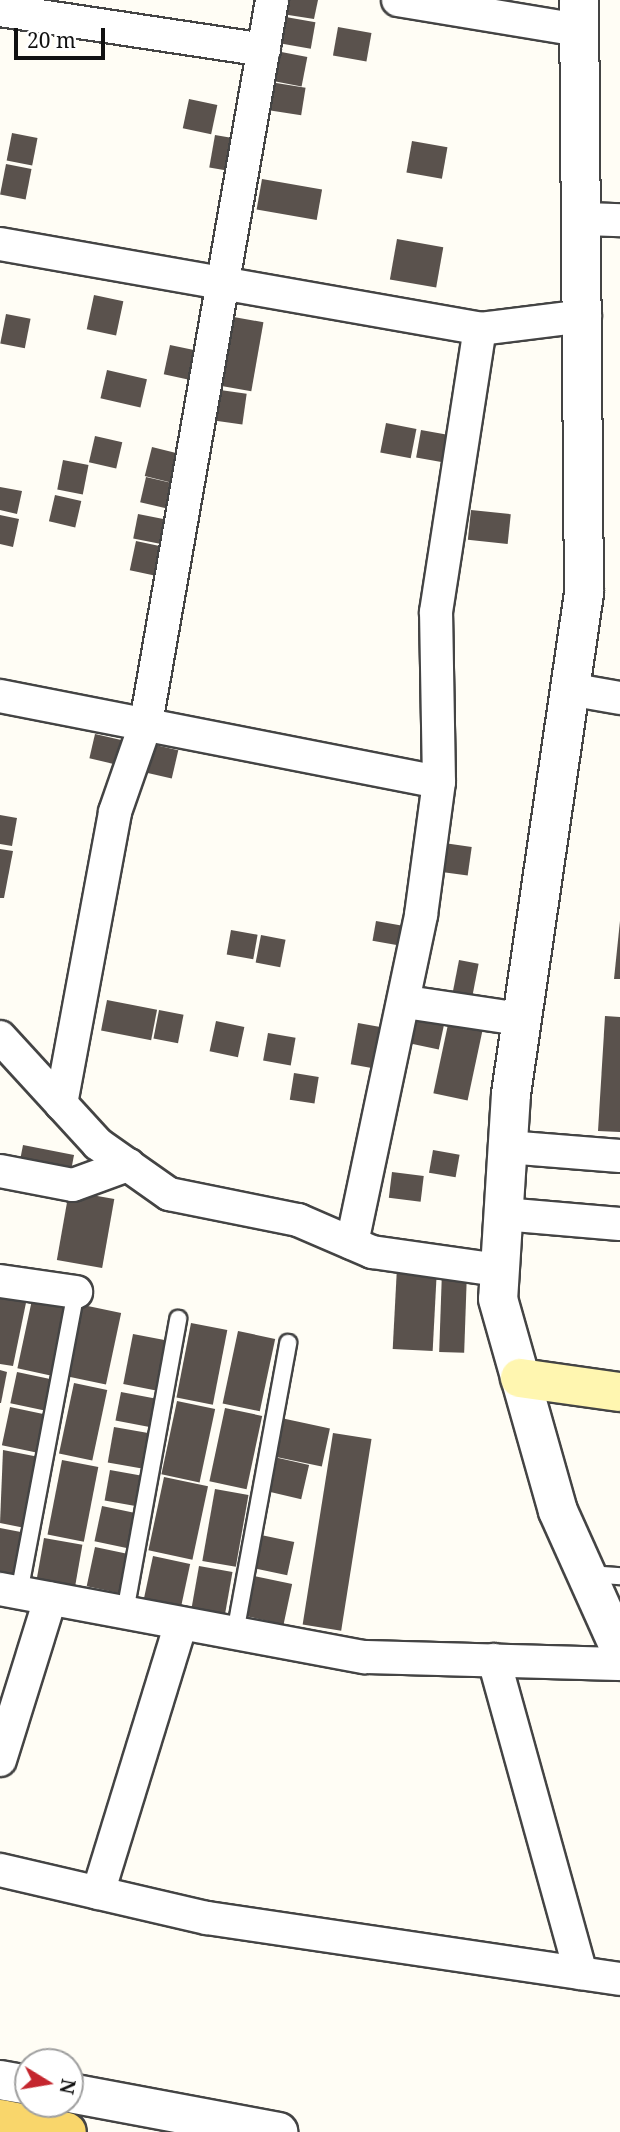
<!DOCTYPE html>
<style>
body{margin:0}
#map{position:relative;width:620px;height:2132px;overflow:hidden;background:#fffdf5;font-family:"Noto Serif",serif}
div>[style]{position:absolute}
.building>*{inset:0;background:#5a524d;transform-origin:0 0}
.roads{filter:drop-shadow(2px 0 #444) drop-shadow(-2px 0 #444) drop-shadow(0 2px #444) drop-shadow(0 -2px #444)}
.service>*{height:16px;margin:-8px;padding:0 8px;transform-origin:8px;border-radius:8px;background:#fff}
.minor>*{height:32px;margin:-16px;padding:0 16px;transform-origin:16px;border-radius:16px;background:#fff}
.tertiary>*{height:38px;margin:-19px;padding:0 19px;transform-origin:19px;border-radius:19px;background:#fff}
.secondary>*{height:38px;margin:-19px;padding:0 19px;transform-origin:19px;border-radius:19px;background:#fff6b0}
.primary>*{height:38px;margin:-19px;padding:0 19px;transform-origin:19px;border-radius:19px;background:#f9d66b}
span{translate:-50% -50%;white-space:nowrap;text-align:center;line-height:1.15;-webkit-text-stroke:7px #fff;paint-order:stroke}
.north{position:absolute;left:14px;top:2048px;width:70px;height:70px;box-sizing:border-box;background:#fff;border:2px solid #a0a0a0;border-radius:50%;rotate:101deg;font-size:19px;font-weight:700;line-height:28px;text-align:center;color:#111}
.north::after{content:'';display:block;margin:auto;width:24px;height:32px;background:#c4262e;clip-path:polygon(50% 0,100% 100%,50% 72%,0 100%)}
.scale{position:absolute;left:14px;top:28px;width:91px;height:32px;box-sizing:border-box;border:4px solid #111;border-top:0;padding-left:9px;font-size:21px;line-height:24px;white-space:nowrap;color:#111;-webkit-text-stroke:5px #fff;paint-order:stroke}
</style>
<div id="map">
<div class="building">
<div style="clip-path:polygon(284px 0,318px 0,314px 19px,282px 14px)"></div>
<div style="left:280px;top:16px;width:36px;height:27px;rotate:10deg"></div>
<div style="left:338px;top:27px;width:34px;height:29px;rotate:10deg"></div>
<div style="left:271px;top:50px;width:37px;height:30px;rotate:11deg"></div>
<div style="left:270px;top:82px;width:36px;height:28px;rotate:9deg"></div>
<div style="left:189px;top:99px;width:29px;height:30px;rotate:12deg"></div>
<div style="left:12px;top:133px;width:26px;height:28px;rotate:11deg"></div>
<div style="left:215px;top:135px;width:28px;height:33px;rotate:10deg"></div>
<div style="left:412px;top:141px;width:36px;height:32px;rotate:10deg"></div>
<div style="left:6px;top:164px;width:26px;height:31px;rotate:11deg"></div>
<div style="left:262px;top:179px;width:61px;height:31px;rotate:10deg"></div>
<div style="left:397px;top:239px;width:47px;height:41px;rotate:10deg"></div>
<div style="left:94px;top:295px;width:30px;height:35px;rotate:12deg"></div>
<div style="left:6px;top:314px;width:25px;height:30px;rotate:11deg"></div>
<div style="left:228px;top:316px;width:36px;height:70px;rotate:10deg"></div>
<div style="left:170px;top:345px;width:33px;height:30px;rotate:12deg"></div>
<div style="left:107px;top:370px;width:41px;height:29px;rotate:13deg"></div>
<div style="left:213px;top:389px;width:34px;height:31px;rotate:8deg"></div>
<div style="left:386px;top:423px;width:31px;height:30px;rotate:11deg"></div>
<div style="left:421px;top:430px;width:34px;height:28px;rotate:10deg"></div>
<div style="left:95px;top:436px;width:28px;height:27px;rotate:13deg"></div>
<div style="left:152px;top:447px;width:30px;height:30px;rotate:14deg"></div>
<div style="left:63px;top:460px;width:26px;height:30px;rotate:11deg"></div>
<div style="left:146px;top:477px;width:31px;height:26px;rotate:13deg"></div>
<div style="clip-path:polygon(0 487px,22px 491px,17px 514px,0 510px)"></div>
<div style="left:55px;top:495px;width:27px;height:27px;rotate:13deg"></div>
<div style="left:471px;top:510px;width:40px;height:30px;rotate:6deg"></div>
<div style="left:138px;top:514px;width:31px;height:25px;rotate:11deg"></div>
<div style="clip-path:polygon(0 515px,19px 519px,13px 547px,0 544px)"></div>
<div style="left:136px;top:541px;width:30px;height:30px;rotate:12deg"></div>
<div style="left:95px;top:734px;width:28px;height:25px;rotate:13deg"></div>
<div style="left:151px;top:744px;width:28px;height:29px;rotate:13deg"></div>
<div style="clip-path:polygon(0 815px,17px 818px,12px 846px,0 844px)"></div>
<div style="left:444px;top:843px;width:28px;height:29px;rotate:8deg"></div>
<div style="clip-path:polygon(0 849px,13px 851px,4px 898px,0 898px)"></div>
<div style="left:376px;top:921px;width:40px;height:20px;rotate:10deg"></div>
<div style="clip-path:polygon(620px 921px,620px 979px,614px 979px)"></div>
<div style="left:231px;top:930px;width:27px;height:25px;rotate:10deg"></div>
<div style="left:261px;top:935px;width:25px;height:28px;rotate:11deg"></div>
<div style="left:459px;top:960px;width:20px;height:33px;rotate:11deg"></div>
<div style="left:107px;top:1000px;width:51px;height:31px;rotate:11deg"></div>
<div style="left:412px;top:1007px;width:35px;height:36px;rotate:12deg"></div>
<div style="left:159px;top:1010px;width:25px;height:29px;rotate:11deg"></div>
<div style="left:450px;top:1015px;width:35px;height:80px;rotate:12deg"></div>
<div style="clip-path:polygon(605px 1016px,620px 1017px,620px 1132px,598px 1131px)"></div>
<div style="left:216px;top:1021px;width:29px;height:31px;rotate:12deg"></div>
<div style="left:358px;top:1023px;width:34px;height:42px;rotate:10deg"></div>
<div style="left:268px;top:1033px;width:28px;height:28px;rotate:10deg"></div>
<div style="left:294px;top:1073px;width:25px;height:27px;rotate:9deg"></div>
<div style="left:23px;top:1145px;width:52px;height:27px;rotate:11deg"></div>
<div style="left:433px;top:1150px;width:27px;height:23px;rotate:10deg"></div>
<div style="left:392px;top:1172px;width:32px;height:26px;rotate:7deg"></div>
<div style="left:69px;top:1191px;width:46px;height:70px;rotate:10deg"></div>
<div style="left:397px;top:1267px;width:40px;height:82px;rotate:3deg"></div>
<div style="left:442px;top:1271px;width:25px;height:81px;rotate:2deg"></div>
<div style="clip-path:polygon(0 1287px,28px 1293px,13px 1366px,0 1364px)"></div>
<div style="left:33px;top:1295px;width:35px;height:75px;rotate:12deg"></div>
<div style="left:83px;top:1305px;width:39px;height:73px;rotate:12deg"></div>
<div style="left:191px;top:1323px;width:37px;height:76px;rotate:11deg"></div>
<div style="left:238px;top:1331px;width:38px;height:74px;rotate:12deg"></div>
<div style="left:133px;top:1334px;width:36px;height:51px;rotate:11deg"></div>
<div style="clip-path:polygon(0 1370px,7px 1372px,1px 1403px,0 1403px)"></div>
<div style="left:17px;top:1372px;width:35px;height:32px;rotate:12deg"></div>
<div style="left:74px;top:1383px;width:34px;height:72px;rotate:12deg"></div>
<div style="left:121px;top:1392px;width:36px;height:29px;rotate:11deg"></div>
<div style="left:177px;top:1401px;width:39px;height:75px;rotate:12deg"></div>
<div style="left:10px;top:1407px;width:40px;height:39px;rotate:12deg"></div>
<div style="left:225px;top:1408px;width:38px;height:75px;rotate:12deg"></div>
<div style="left:281px;top:1418px;width:50px;height:39px;rotate:12deg"></div>
<div style="left:114px;top:1427px;width:39px;height:36px;rotate:10deg"></div>
<div style="left:333px;top:1433px;width:39px;height:194px;rotate:9deg"></div>
<div style="clip-path:polygon(3px 1450px,39px 1457px,25px 1528px,0 1523px)"></div>
<div style="left:274px;top:1457px;width:36px;height:35px;rotate:13deg"></div>
<div style="left:62px;top:1460px;width:37px;height:76px;rotate:11deg"></div>
<div style="left:110px;top:1470px;width:34px;height:31px;rotate:10deg"></div>
<div style="left:164px;top:1477px;width:45px;height:75px;rotate:12deg"></div>
<div style="left:215px;top:1489px;width:34px;height:73px;rotate:10deg"></div>
<div style="left:102px;top:1506px;width:34px;height:36px;rotate:12deg"></div>
<div style="clip-path:polygon(0 1528px,26px 1533px,16px 1579px,0 1576px)"></div>
<div style="left:261px;top:1535px;width:34px;height:34px;rotate:12deg"></div>
<div style="left:44px;top:1538px;width:39px;height:42px;rotate:10deg"></div>
<div style="left:95px;top:1547px;width:34px;height:40px;rotate:12deg"></div>
<div style="left:153px;top:1556px;width:38px;height:43px;rotate:12deg"></div>
<div style="left:199px;top:1566px;width:34px;height:42px;rotate:10deg"></div>
<div style="left:254px;top:1576px;width:39px;height:41px;rotate:12deg"></div>
</div>
<div class="roads">
<div class="service">
<div style="left:589px;top:1574px;width:31px;rotate:4deg"></div>
<div style="left:19px;top:1593px;width:306px;rotate:-79.3deg"></div>
<div style="left:125px;top:1612px;width:298px;rotate:-79.7deg"></div>
<div style="left:235px;top:1633px;width:295px;rotate:-79.6deg"></div>
</div>
<div class="minor">
<div style="left:398px;top:0;width:184px;rotate:9.4deg"></div>
<div style="left:0;top:10px;width:267px;rotate:8.6deg"></div>
<div style="left:586px;top:219px;width:34px;rotate:2deg"></div>
<div style="left:0;top:244px;width:487px;rotate:10deg"></div>
<div style="left:480px;top:329px;width:106px;rotate:-7.1deg"></div>
<div style="left:569px;top:689px;width:52px;rotate:10deg"></div>
<div style="left:0;top:696px;width:447px;rotate:11.1deg"></div>
<div style="left:406px;top:1002px;width:115px;rotate:8.5deg"></div>
<div style="left:0;top:1037px;width:145px;rotate:47.5deg"></div>
<div style="left:98px;top:1144px;width:87px;rotate:35.2deg"></div>
<div style="left:169px;top:1194px;width:132px;rotate:11.4deg"></div>
<div style="left:298px;top:1220px;width:81px;rotate:23.4deg"></div>
<div style="left:372px;top:1252px;width:128px;rotate:8.1deg"></div>
<div style="left:61px;top:1104px;width:297px;rotate:-79.5deg"></div>
<div style="left:115px;top:812px;width:94px;rotate:-70.8deg"></div>
<div style="left:146px;top:723px;width:734px;rotate:-80.11deg"></div>
<div style="left:507px;top:1147px;width:113px;rotate:4.6deg"></div>
<div style="left:0;top:1171px;width:74px;rotate:10.9deg"></div>
<div style="left:73px;top:1185px;width:59px;rotate:-20deg"></div>
<div style="left:503px;top:1214px;width:117px;rotate:4.9deg"></div>
<div style="left:352px;top:1243px;width:335px;rotate:-78.1deg"></div>
<div style="left:421px;top:915px;width:134px;rotate:-82.3deg"></div>
<div style="left:439px;top:782px;width:170px;rotate:-91deg"></div>
<div style="left:436px;top:612px;width:286px;rotate:-81.2deg"></div>
<div style="left:0;top:1281px;width:77px;rotate:8.2deg"></div>
<div style="left:0;top:1589px;width:371px;rotate:10.6deg"></div>
<div style="left:365px;top:1657px;width:255px;rotate:1.6deg"></div>
<div style="left:494px;top:1660px;width:325px;rotate:74.5deg"></div>
<div style="left:0;top:1760px;width:169px;rotate:-72.7deg"></div>
<div style="left:0;top:1870px;width:212px;rotate:13.1deg"></div>
<div style="left:207px;top:1918px;width:417px;rotate:8.4deg"></div>
<div style="left:98px;top:1893px;width:282px;rotate:-72.9deg"></div>
</div>
<div class="tertiary">
<div style="left:579px;top:0;width:593px;rotate:89.52deg"></div>
<div style="left:584px;top:593px;width:506px;rotate:98.29deg"></div>
<div style="left:511px;top:1094px;width:205px;rotate:93.6deg"></div>
<div style="left:498px;top:1299px;width:220px;rotate:74.2deg"></div>
<div style="left:558px;top:1511px;width:151px;rotate:65.8deg"></div>
<div style="left:0;top:2080px;width:28px;rotate:10deg"></div>
<div style="left:70px;top:2093px;width:212px;rotate:10.6deg"></div>
</div>
<div class="secondary">
<div style="left:520px;top:1378px;width:101px;rotate:8deg"></div>
</div>
<div class="primary">
<div style="left:0;top:2119px;width:68px;rotate:11deg"></div>
</div>
</div>
<div class="north">N</div>
<div class="scale">20 m</div>
</div>
